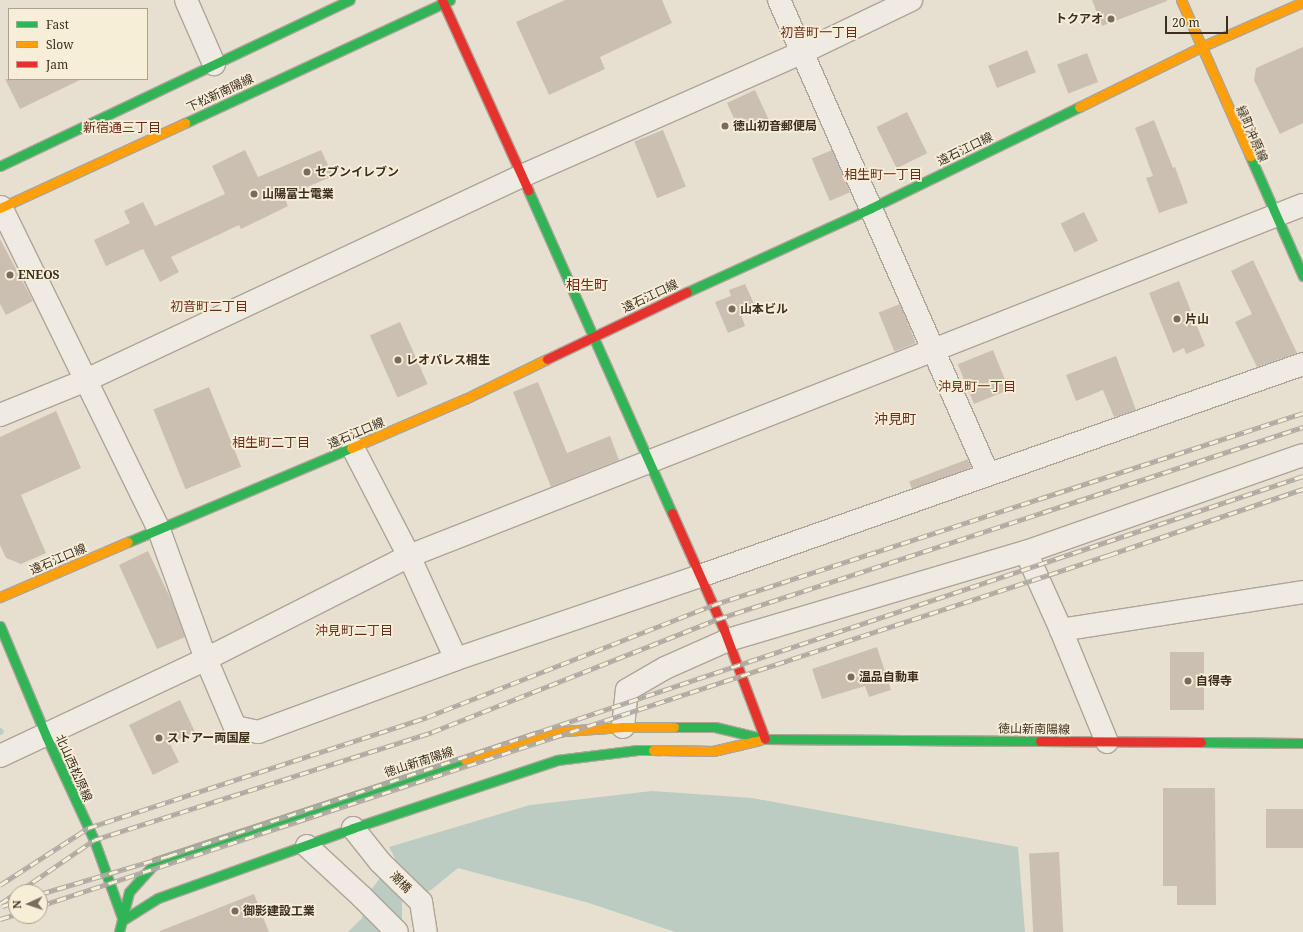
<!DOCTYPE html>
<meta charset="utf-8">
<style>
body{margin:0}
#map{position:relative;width:1303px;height:932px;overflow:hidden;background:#e7e0d1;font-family:"Noto Serif","Noto Sans JP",serif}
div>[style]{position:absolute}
.water>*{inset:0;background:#bcccc2}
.stream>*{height:6px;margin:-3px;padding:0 3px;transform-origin:3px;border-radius:3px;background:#bcccc2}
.building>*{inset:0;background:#cbbfb2;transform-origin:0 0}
.roads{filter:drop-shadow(1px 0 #ada599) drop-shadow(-1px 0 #ada599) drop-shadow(0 1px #ada599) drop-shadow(0 -1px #ada599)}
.street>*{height:22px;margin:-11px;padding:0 11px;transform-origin:11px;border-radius:11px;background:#efebe3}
.fast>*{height:9px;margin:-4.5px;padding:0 4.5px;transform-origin:4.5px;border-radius:4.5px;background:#30b455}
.slow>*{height:9px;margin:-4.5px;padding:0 4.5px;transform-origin:4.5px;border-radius:4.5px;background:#ff9f0a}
.jam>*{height:9px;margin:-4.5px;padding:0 4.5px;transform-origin:4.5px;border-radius:4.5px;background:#e5322d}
.rail>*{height:4.5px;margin-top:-2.25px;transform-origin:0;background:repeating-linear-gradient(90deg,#f7eed8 0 9px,#afaaa2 0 18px);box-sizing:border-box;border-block:1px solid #afaaa2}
.dots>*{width:11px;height:11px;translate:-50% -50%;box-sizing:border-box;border:2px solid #f7eed8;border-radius:50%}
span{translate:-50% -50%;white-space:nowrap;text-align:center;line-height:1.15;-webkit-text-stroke:3.5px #f7eed8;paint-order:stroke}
.poi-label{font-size:12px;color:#3d2e20;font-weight:700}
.right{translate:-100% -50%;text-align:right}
.left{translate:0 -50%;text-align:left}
.street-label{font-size:12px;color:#3d2e20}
.neighbourhood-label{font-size:13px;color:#6b2e1e}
.quarter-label{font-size:14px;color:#6b2e1e}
.legend{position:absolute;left:8px;top:8px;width:140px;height:72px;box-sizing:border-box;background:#f7eed8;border:1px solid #ada18e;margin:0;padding:5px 7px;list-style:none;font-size:12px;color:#3d2e20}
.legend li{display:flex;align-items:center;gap:8px;height:20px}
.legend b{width:20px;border:1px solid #ada18e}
.north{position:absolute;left:8px;top:884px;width:40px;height:40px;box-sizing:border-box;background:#f7eed8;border:1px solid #ada18e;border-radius:50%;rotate:267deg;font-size:11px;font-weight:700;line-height:16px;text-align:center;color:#3d2e20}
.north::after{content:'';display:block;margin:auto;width:14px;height:18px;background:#786c5e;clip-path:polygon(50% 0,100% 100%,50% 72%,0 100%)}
.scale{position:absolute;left:1165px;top:16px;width:63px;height:18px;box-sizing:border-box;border:2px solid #3d2e20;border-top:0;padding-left:5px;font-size:12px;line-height:14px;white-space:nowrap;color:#3d2e20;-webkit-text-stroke:3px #f7eed8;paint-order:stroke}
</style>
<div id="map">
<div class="water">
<div style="clip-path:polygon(652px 791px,752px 798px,1018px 847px,1025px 932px,675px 932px,589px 903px,458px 868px,431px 890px,402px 902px,402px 919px,387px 932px,348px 932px,362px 918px,368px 894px,395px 858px,389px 847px,530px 805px)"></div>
</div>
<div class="stream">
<div style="left:0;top:731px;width:1px;rotate:45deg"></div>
</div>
<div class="building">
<div style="clip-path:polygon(565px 0,662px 0,672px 23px,600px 57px,605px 69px,549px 95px,516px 22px)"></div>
<div style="clip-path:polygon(1092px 0,1167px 0,1167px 1px,1102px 26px)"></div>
<div style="clip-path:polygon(1303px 47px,1303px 123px,1280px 134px,1254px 80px,1256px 68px)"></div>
<div style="left:1027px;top:50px;width:24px;height:42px;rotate:68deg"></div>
<div style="left:1087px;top:53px;width:31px;height:32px;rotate:69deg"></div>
<div style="clip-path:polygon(5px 79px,82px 79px,20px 109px)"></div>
<div style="left:755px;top:90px;width:33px;height:31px;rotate:65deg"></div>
<div style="left:907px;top:112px;width:46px;height:34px;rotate:64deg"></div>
<div style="clip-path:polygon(1154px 120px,1173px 168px,1175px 167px,1188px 203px,1159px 213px,1146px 178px,1153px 176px,1135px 128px)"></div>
<div style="left:663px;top:130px;width:61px;height:31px;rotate:68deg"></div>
<div style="clip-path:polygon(245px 150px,258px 177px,321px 150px,333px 176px,284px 197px,288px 206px,241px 229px,239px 225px,171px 257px,179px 272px,160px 282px,143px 249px,106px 266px,94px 240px,130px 223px,124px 211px,143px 202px,155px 226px,225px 194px,212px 166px)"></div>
<div style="left:832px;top:150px;width:46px;height:22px;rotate:67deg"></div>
<div style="left:1084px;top:212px;width:32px;height:26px;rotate:64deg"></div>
<div style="clip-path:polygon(0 239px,33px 301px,6px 315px,0 304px)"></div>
<div style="clip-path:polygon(1253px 260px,1297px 353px,1257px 367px,1235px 322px,1252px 314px,1231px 271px)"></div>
<div style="clip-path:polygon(1179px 281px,1205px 346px,1186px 354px,1184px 348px,1173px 353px,1149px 293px)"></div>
<div style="clip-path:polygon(745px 284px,755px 306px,740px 312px,745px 326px,728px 333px,715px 302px,731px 296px,729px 290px)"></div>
<div style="left:900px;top:304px;width:42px;height:23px;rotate:68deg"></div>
<div style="left:400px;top:322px;width:68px;height:33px;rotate:66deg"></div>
<div style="left:993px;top:350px;width:43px;height:38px;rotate:68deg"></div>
<div style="clip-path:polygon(1116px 356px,1136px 410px,1114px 417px,1103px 390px,1076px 401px,1066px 375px)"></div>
<div style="clip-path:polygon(538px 382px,567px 453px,610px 436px,619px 460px,551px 487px,513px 392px)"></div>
<div style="left:209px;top:387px;width:86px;height:60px;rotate:68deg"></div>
<div style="clip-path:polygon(56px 411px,81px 468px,21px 495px,46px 553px,21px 564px,6px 558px,0 545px,0 437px)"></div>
<div style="left:968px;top:459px;width:9px;height:63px;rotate:69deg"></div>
<div style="clip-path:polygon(148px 551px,173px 604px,185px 637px,157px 649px,119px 565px)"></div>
<div style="clip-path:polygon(877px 647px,891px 690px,869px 697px,865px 686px,822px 699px,812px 669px)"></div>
<div style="left:1170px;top:652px;width:34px;height:58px"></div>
<div style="clip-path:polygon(180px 700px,195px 732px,170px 744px,179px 762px,153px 775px,129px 725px)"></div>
<div style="clip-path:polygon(1163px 788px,1215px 788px,1216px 905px,1177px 905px,1177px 886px,1163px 886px)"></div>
<div style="left:1303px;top:809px;width:39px;height:37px;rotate:90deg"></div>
<div style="left:1059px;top:852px;width:80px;height:30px;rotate:87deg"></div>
<div style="clip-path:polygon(254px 894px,269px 932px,160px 932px,160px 931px)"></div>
</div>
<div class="roads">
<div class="street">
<div style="left:186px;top:0;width:70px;rotate:66.4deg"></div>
<div style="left:779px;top:0;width:518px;rotate:66.21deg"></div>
<div style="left:1px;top:207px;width:360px;rotate:63.9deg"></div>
<div style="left:159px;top:530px;width:137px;rotate:70deg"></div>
<div style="left:206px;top:659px;width:74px;rotate:66.9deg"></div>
<div style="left:235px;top:727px;width:24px;rotate:12deg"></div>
<div style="left:258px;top:732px;width:211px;rotate:-20.2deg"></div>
<div style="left:456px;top:659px;width:258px;rotate:-18.8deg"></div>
<div style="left:700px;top:576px;width:639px;rotate:-19.37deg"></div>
<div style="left:0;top:415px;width:91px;rotate:-22deg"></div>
<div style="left:84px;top:381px;width:484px;rotate:-25.1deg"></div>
<div style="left:522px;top:176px;width:307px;rotate:-23.8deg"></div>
<div style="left:803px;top:52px;width:120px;rotate:-25.7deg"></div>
<div style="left:353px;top:448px;width:122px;rotate:62.6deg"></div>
<div style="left:409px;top:556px;width:113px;rotate:65.5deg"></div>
<div style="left:1026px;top:552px;width:85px;rotate:65.8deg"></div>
<div style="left:1061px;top:630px;width:121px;rotate:67.7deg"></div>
<div style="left:1061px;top:630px;width:245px;rotate:-8.9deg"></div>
<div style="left:623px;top:727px;width:37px;rotate:-84deg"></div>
<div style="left:627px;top:690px;width:44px;rotate:-30.1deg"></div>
<div style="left:665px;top:668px;width:69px;rotate:-24deg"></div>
<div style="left:728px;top:640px;width:311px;rotate:-16.5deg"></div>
<div style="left:1026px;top:552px;width:293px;rotate:-19.3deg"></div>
<div style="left:0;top:756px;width:228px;rotate:-25.2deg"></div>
<div style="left:206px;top:659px;width:228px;rotate:-26.9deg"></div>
<div style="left:409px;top:556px;width:960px;rotate:-21.44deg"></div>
<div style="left:353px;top:828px;width:43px;rotate:51.5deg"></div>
<div style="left:380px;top:862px;width:57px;rotate:44.3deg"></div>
<div style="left:421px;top:902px;width:30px;rotate:81deg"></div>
<div style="left:307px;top:846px;width:75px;rotate:42.8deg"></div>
<div style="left:362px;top:897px;width:49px;rotate:45deg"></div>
</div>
<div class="fast">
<div style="left:185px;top:123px;width:292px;rotate:-24.9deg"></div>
<div style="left:1250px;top:156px;width:131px;rotate:66.2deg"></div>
<div style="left:0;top:166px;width:387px;rotate:-25.4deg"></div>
<div style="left:528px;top:190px;width:354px;rotate:66deg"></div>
<div style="left:687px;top:292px;width:202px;rotate:-24.5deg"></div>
<div style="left:871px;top:208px;width:231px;rotate:-25.9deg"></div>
<div style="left:128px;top:542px;width:242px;rotate:-22.9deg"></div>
<div style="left:0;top:626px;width:119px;rotate:67.3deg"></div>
<div style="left:46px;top:736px;width:115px;rotate:65.2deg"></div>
<div style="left:94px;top:840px;width:85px;rotate:70.1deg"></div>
<div style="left:674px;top:727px;width:41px"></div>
<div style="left:715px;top:727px;width:51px;rotate:13.5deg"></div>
<div style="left:765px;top:739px;width:275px;rotate:0.4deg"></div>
<div style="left:1201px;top:742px;width:102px;rotate:0.6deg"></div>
<div style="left:123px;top:920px;width:41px;rotate:-32.2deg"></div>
<div style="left:158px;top:898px;width:207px;rotate:-19.7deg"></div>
<div style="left:353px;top:828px;width:215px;rotate:-18.4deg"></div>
<div style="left:557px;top:760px;width:81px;rotate:-7.1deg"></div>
<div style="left:637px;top:750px;width:16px"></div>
<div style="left:119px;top:932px;width:41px;rotate:-76deg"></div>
<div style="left:129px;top:892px;width:40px;rotate:-48deg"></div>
<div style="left:156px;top:862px;width:325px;rotate:-18.3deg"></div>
</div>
<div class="slow">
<div style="left:1181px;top:0;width:171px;rotate:66.1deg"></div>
<div style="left:1079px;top:107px;width:136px;rotate:-26.2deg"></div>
<div style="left:1201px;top:47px;width:111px;rotate:-23.8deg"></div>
<div style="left:0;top:208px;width:204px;rotate:-24.7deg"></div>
<div style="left:351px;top:448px;width:124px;rotate:-23.3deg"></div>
<div style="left:465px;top:399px;width:91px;rotate:-26deg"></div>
<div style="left:0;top:597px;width:139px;rotate:-23.3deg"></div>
<div style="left:653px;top:750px;width:60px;rotate:1deg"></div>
<div style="left:713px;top:751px;width:48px;rotate:-13.2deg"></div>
<div style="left:465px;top:760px;width:75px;rotate:-18.7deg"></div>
<div style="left:536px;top:736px;width:28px;rotate:-10deg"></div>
<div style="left:564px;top:731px;width:59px;rotate:-3.9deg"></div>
<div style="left:623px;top:727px;width:51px"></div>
</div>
<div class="jam">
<div style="left:442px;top:0;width:209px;rotate:65.6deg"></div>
<div style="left:547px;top:359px;width:155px;rotate:-25.6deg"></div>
<div style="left:672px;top:513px;width:128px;rotate:66deg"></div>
<div style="left:724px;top:630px;width:116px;rotate:69.4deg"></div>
<div style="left:1040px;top:741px;width:161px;rotate:0.4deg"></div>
</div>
</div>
<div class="rail">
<div style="left:0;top:885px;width:105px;rotate:-32.9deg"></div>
<div style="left:88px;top:828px;width:357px;rotate:-18.1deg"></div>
<div style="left:427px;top:717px;width:307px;rotate:-21.4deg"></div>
<div style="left:713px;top:605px;width:620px;rotate:-18.03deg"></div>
<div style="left:18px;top:892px;width:92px;rotate:-34.4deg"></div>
<div style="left:94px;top:840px;width:355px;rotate:-17.7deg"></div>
<div style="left:432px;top:732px;width:308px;rotate:-21.6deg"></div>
<div style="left:718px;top:619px;width:616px;rotate:-18.17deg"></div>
<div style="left:40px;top:894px;width:134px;rotate:-16.5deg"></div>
<div style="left:168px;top:856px;width:1197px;rotate:-18.51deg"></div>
<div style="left:0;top:904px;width:19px;rotate:-35deg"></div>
<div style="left:2px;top:906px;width:15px;rotate:-16deg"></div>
<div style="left:40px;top:906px;width:1125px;rotate:-18.18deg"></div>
<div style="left:1109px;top:555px;width:205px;rotate:-18.8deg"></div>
<div style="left:0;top:919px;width:17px;rotate:-17deg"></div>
</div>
<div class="dots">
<div style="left:1111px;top:19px;background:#786c5e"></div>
<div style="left:725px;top:126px;background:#786c5e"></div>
<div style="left:307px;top:172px;background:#786c5e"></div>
<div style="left:254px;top:194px;background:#786c5e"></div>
<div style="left:10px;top:275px;background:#786c5e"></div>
<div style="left:732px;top:309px;background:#786c5e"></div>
<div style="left:1177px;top:319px;background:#786c5e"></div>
<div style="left:398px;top:360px;background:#786c5e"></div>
<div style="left:851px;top:677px;background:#786c5e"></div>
<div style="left:1188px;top:681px;background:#786c5e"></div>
<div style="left:159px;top:738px;background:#786c5e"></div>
<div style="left:235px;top:911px;background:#786c5e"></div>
</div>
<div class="poi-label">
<span class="right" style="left:1103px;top:19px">トクアオ</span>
<span class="left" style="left:733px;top:126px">徳山初音郵便局</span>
<span class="left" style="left:315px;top:172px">セブンイレブン</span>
<span class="left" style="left:262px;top:194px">山陽富士電業</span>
<span class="left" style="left:18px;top:275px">ENEOS</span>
<span class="left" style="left:740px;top:309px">山本ビル</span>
<span class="left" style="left:1185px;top:319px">片山</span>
<span class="left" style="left:406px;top:360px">レオパレス相生</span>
<span class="left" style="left:859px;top:677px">温品自動車</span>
<span class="left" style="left:1196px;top:681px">自得寺</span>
<span class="left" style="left:167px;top:738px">ストアー両国屋</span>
<span class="left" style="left:243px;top:911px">御影建設工業</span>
</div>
<div class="street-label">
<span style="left:220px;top:93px;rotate:-25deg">下松新南陽線</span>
<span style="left:1252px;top:134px;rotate:66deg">緑町沖原線</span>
<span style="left:965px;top:149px;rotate:-26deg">遠石江口線</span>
<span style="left:650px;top:296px;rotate:-25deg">遠石江口線</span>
<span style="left:356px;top:433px;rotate:-23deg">遠石江口線</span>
<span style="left:58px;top:559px;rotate:-23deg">遠石江口線</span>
<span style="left:1034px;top:729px;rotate:1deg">徳山新南陽線</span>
<span style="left:419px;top:762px;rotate:-18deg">徳山新南陽線</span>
<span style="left:74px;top:768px;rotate:66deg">北山西松原線</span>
<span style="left:401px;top:882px;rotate:45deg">潮橋</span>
</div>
<div class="neighbourhood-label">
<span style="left:819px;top:32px">初音町一丁目</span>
<span style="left:122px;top:127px">新宿通三丁目</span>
<span style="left:883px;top:174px">相生町一丁目</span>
<span style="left:209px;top:306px">初音町二丁目</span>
<span style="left:977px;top:386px">沖見町一丁目</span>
<span style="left:271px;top:442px">相生町二丁目</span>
<span style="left:354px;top:630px">沖見町二丁目</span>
</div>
<div class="quarter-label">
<span style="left:587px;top:285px">相生町</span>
<span style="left:895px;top:419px">沖見町</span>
</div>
<ul class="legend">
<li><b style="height:5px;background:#30b455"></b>Fast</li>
<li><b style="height:5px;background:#ff9f0a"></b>Slow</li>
<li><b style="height:5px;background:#e5322d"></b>Jam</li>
</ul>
<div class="north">N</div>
<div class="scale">20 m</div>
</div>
